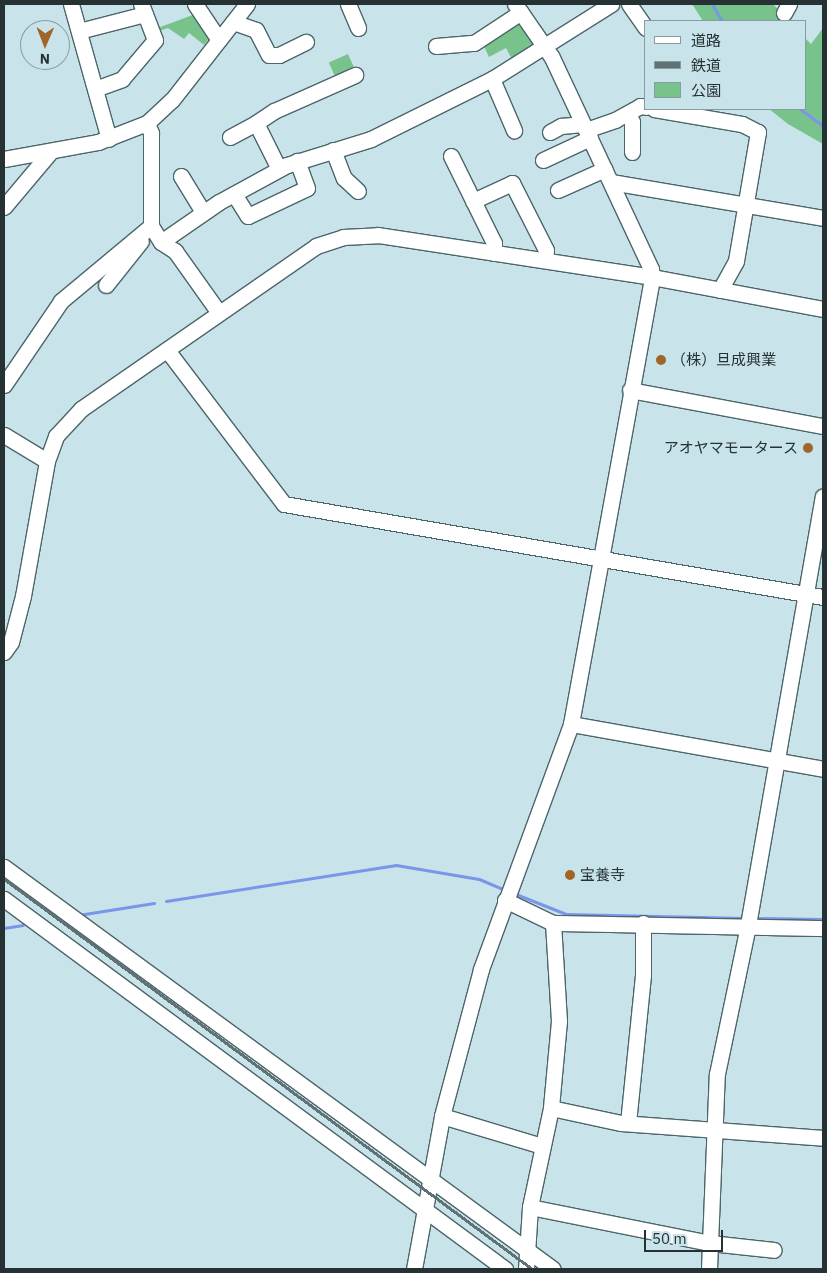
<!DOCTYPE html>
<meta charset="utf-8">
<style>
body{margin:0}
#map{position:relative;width:827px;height:1273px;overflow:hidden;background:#c8e4ea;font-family:"IBM Plex Sans","Noto Sans JP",sans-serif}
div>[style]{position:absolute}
.green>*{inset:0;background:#78c38c;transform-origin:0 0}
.stream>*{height:3px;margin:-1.5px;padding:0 1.5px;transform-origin:1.5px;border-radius:1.5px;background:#7a95e9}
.roads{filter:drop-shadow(1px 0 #4c6569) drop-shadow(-1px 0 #4c6569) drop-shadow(0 1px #4c6569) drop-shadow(0 -1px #4c6569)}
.minor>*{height:15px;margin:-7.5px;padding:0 7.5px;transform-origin:7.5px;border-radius:7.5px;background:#fff}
.rail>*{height:3px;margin:-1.5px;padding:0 1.5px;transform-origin:1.5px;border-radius:1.5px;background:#617275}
.dots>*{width:14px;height:14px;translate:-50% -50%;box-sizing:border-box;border:2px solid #c8e4ea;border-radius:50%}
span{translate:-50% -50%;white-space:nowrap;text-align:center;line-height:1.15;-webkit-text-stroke:5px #c8e4ea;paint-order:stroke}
.poi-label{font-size:15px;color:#263133}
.left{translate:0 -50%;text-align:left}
.right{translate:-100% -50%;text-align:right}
.frame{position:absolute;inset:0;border:5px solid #263133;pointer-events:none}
.legend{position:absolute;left:644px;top:20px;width:162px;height:90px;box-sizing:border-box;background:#c8e4ea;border:1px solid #879ca1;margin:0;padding:6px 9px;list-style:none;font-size:15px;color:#263133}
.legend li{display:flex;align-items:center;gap:10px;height:25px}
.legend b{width:25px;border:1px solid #879ca1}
.north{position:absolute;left:20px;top:20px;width:50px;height:50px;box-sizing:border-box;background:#c8e4ea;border:1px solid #879ca1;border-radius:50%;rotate:181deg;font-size:14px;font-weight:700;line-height:20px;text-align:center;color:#263133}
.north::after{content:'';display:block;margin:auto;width:18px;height:22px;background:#a16527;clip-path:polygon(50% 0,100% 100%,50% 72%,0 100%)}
.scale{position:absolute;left:644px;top:1230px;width:79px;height:22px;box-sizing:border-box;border:2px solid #263133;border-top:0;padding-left:6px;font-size:15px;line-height:18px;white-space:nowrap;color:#263133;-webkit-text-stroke:4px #c8e4ea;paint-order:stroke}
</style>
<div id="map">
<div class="green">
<div style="clip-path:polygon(692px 4px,773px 4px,789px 21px,703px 21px)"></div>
<div style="clip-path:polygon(198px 13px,212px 42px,208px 40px,204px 45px,189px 33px,184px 39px,168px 28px,156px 32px,155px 29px)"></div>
<div style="clip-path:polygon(521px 18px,539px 44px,513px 61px,506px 48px,489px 57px,482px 42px)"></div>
<div style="clip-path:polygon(823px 28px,823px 144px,788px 124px,769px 109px,806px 109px,806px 39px,811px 44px)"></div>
<div style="left:348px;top:54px;width:20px;height:21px;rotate:66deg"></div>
</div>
<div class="stream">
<div style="left:712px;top:4px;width:20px;rotate:60deg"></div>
<div style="left:800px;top:109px;width:29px;rotate:36deg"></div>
<div style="left:513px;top:893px;width:57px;rotate:21.6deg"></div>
<div style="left:566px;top:914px;width:179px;rotate:1.3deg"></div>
<div style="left:166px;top:901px;width:233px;rotate:-8.9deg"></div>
<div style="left:396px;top:865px;width:84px;rotate:9.6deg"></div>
<div style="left:479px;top:879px;width:28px;rotate:23deg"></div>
<div style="left:78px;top:915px;width:77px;rotate:-9deg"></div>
<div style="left:754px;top:918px;width:69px;rotate:0.8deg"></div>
<div style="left:4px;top:928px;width:19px;rotate:-9deg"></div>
</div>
<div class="roads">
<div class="minor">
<div style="left:71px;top:4px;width:140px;rotate:74.3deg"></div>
<div style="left:195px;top:4px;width:43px;rotate:56.3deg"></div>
<div style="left:348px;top:4px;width:26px;rotate:67deg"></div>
<div style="left:629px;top:4px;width:29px;rotate:55deg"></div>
<div style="left:784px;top:13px;width:10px;rotate:-61deg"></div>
<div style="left:233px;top:22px;width:24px;rotate:19deg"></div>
<div style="left:256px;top:30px;width:28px;rotate:63deg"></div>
<div style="left:269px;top:55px;width:10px"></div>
<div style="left:279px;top:55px;width:30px;rotate:-26deg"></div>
<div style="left:79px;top:31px;width:68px;rotate:-14.4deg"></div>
<div style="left:436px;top:46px;width:38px;rotate:-5deg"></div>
<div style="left:474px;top:43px;width:56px;rotate:-33.4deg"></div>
<div style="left:492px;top:79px;width:56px;rotate:66.7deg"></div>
<div style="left:95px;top:89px;width:29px;rotate:-20deg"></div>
<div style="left:122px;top:79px;width:51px;rotate:-49.8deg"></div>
<div style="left:155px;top:40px;width:39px;rotate:-111deg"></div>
<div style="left:654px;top:109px;width:89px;rotate:9.7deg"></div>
<div style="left:742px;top:124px;width:18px;rotate:27deg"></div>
<div style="left:758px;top:132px;width:131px;rotate:99.7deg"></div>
<div style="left:736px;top:261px;width:33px;rotate:119deg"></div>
<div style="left:628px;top:114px;width:9px;rotate:63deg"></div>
<div style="left:632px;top:122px;width:30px;rotate:90deg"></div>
<div style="left:147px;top:123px;width:11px;rotate:68deg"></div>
<div style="left:151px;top:133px;width:93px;rotate:90deg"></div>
<div style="left:151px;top:226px;width:19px;rotate:58deg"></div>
<div style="left:161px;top:242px;width:17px;rotate:33deg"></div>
<div style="left:175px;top:251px;width:76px;rotate:54.6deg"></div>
<div style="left:586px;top:130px;width:31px;rotate:-19deg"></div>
<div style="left:615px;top:120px;width:29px;rotate:-29deg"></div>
<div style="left:640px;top:106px;width:6px;rotate:9deg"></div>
<div style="left:550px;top:132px;width:13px;rotate:-29deg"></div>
<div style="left:561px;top:126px;width:22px;rotate:-5deg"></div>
<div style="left:230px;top:137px;width:30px;rotate:-28deg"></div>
<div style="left:333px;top:150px;width:30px;rotate:69deg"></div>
<div style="left:344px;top:178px;width:19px;rotate:43deg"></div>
<div style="left:451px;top:156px;width:97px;rotate:63.7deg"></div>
<div style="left:494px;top:243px;width:10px;rotate:90deg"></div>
<div style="left:4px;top:159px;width:96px;rotate:-10.3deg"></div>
<div style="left:98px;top:142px;width:53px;rotate:-21.2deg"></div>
<div style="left:147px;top:123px;width:34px;rotate:-43deg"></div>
<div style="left:172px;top:100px;width:122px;rotate:-52deg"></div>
<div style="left:543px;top:160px;width:52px;rotate:-25.1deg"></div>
<div style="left:279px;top:169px;width:51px;rotate:-116.6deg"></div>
<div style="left:256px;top:123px;width:22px;rotate:-34deg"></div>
<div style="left:274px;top:111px;width:89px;rotate:-24deg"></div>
<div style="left:181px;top:176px;width:42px;rotate:58.6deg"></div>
<div style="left:611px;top:182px;width:215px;rotate:9.6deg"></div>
<div style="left:558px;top:190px;width:51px;rotate:-24.1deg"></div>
<div style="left:234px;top:194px;width:26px;rotate:58deg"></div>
<div style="left:248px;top:216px;width:65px;rotate:-25.4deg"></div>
<div style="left:307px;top:188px;width:29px;rotate:-110deg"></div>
<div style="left:473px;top:201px;width:43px;rotate:-24.8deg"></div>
<div style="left:512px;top:183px;width:75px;rotate:63.1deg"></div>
<div style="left:546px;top:250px;width:10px;rotate:96deg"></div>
<div style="left:4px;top:207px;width:73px;rotate:-50deg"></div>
<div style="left:161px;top:242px;width:70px;rotate:-34.6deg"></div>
<div style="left:219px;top:202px;width:77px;rotate:-28.6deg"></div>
<div style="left:287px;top:165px;width:88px;rotate:-17.2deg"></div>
<div style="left:371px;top:139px;width:135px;rotate:-26.4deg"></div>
<div style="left:492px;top:79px;width:141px;rotate:-32.2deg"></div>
<div style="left:106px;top:285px;width:56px;rotate:-51.5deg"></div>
<div style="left:167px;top:350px;width:193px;rotate:52.8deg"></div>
<div style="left:284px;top:504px;width:547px;rotate:9.79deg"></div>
<div style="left:4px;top:385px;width:102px;rotate:-55.8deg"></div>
<div style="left:61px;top:301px;width:117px;rotate:-39.8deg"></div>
<div style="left:630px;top:390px;width:196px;rotate:10.6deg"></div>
<div style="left:4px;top:435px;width:50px;rotate:31.2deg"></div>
<div style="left:4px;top:652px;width:12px;rotate:-55deg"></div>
<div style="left:11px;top:642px;width:48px;rotate:-75.4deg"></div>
<div style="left:23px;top:596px;width:137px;rotate:-79.9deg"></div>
<div style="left:47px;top:461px;width:27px;rotate:-70deg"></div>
<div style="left:56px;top:436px;width:37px;rotate:-47deg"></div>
<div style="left:81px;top:409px;width:286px;rotate:-34.7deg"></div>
<div style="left:316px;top:246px;width:28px;rotate:-18deg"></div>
<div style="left:343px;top:237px;width:35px;rotate:-3deg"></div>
<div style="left:378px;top:235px;width:277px;rotate:8.7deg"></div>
<div style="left:652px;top:277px;width:174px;rotate:10.6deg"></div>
<div style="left:571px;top:724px;width:256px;rotate:10.1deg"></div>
<div style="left:4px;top:867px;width:680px;rotate:36.21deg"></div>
<div style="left:4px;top:899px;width:623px;rotate:36.45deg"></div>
<div style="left:505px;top:900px;width:53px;rotate:25.6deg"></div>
<div style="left:553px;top:923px;width:98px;rotate:86.5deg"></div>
<div style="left:559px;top:1021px;width:87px;rotate:95.3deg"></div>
<div style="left:551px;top:1108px;width:101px;rotate:102deg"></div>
<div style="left:530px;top:1207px;width:62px;rotate:93.7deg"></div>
<div style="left:553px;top:923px;width:270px;rotate:1.1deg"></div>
<div style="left:551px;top:1108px;width:72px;rotate:12.1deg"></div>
<div style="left:621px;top:1123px;width:203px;rotate:4.2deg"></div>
<div style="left:442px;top:1116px;width:104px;rotate:16.7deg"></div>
<div style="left:628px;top:1123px;width:149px;rotate:-84.2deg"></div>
<div style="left:643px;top:975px;width:52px;rotate:-90deg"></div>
<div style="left:530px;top:1207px;width:184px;rotate:11.3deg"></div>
<div style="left:710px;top:1243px;width:64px;rotate:6.2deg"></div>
<div style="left:414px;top:1269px;width:156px;rotate:-79.6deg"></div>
<div style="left:442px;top:1116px;width:152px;rotate:-75.1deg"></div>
<div style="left:481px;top:969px;width:261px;rotate:-69.8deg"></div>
<div style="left:571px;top:724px;width:454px;rotate:-79.7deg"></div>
<div style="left:652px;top:277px;width:8px;rotate:-97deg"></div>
<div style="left:651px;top:269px;width:235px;rotate:-115.1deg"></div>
<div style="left:551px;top:56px;width:63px;rotate:-124.7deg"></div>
<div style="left:709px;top:1269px;width:195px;rotate:-87.7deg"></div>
<div style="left:717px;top:1074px;width:152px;rotate:-78.2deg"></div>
<div style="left:748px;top:925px;width:435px;rotate:-80.1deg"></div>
</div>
</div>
<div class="rail">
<div style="left:4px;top:879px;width:656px;rotate:36.45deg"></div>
</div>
<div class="dots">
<div style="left:661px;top:360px;background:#a16527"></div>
<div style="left:808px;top:448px;background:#a16527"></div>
<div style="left:570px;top:875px;background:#a16527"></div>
</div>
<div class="poi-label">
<span class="left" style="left:671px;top:360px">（株）旦成興業</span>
<span class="right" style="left:798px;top:448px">アオヤマモータース</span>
<span class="left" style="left:580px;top:875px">宝養寺</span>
</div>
<div class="frame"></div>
<ul class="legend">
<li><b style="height:6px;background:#fff"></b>道路</li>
<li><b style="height:6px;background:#617275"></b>鉄道</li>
<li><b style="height:14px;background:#78c38c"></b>公園</li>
</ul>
<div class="north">N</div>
<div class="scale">50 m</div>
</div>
